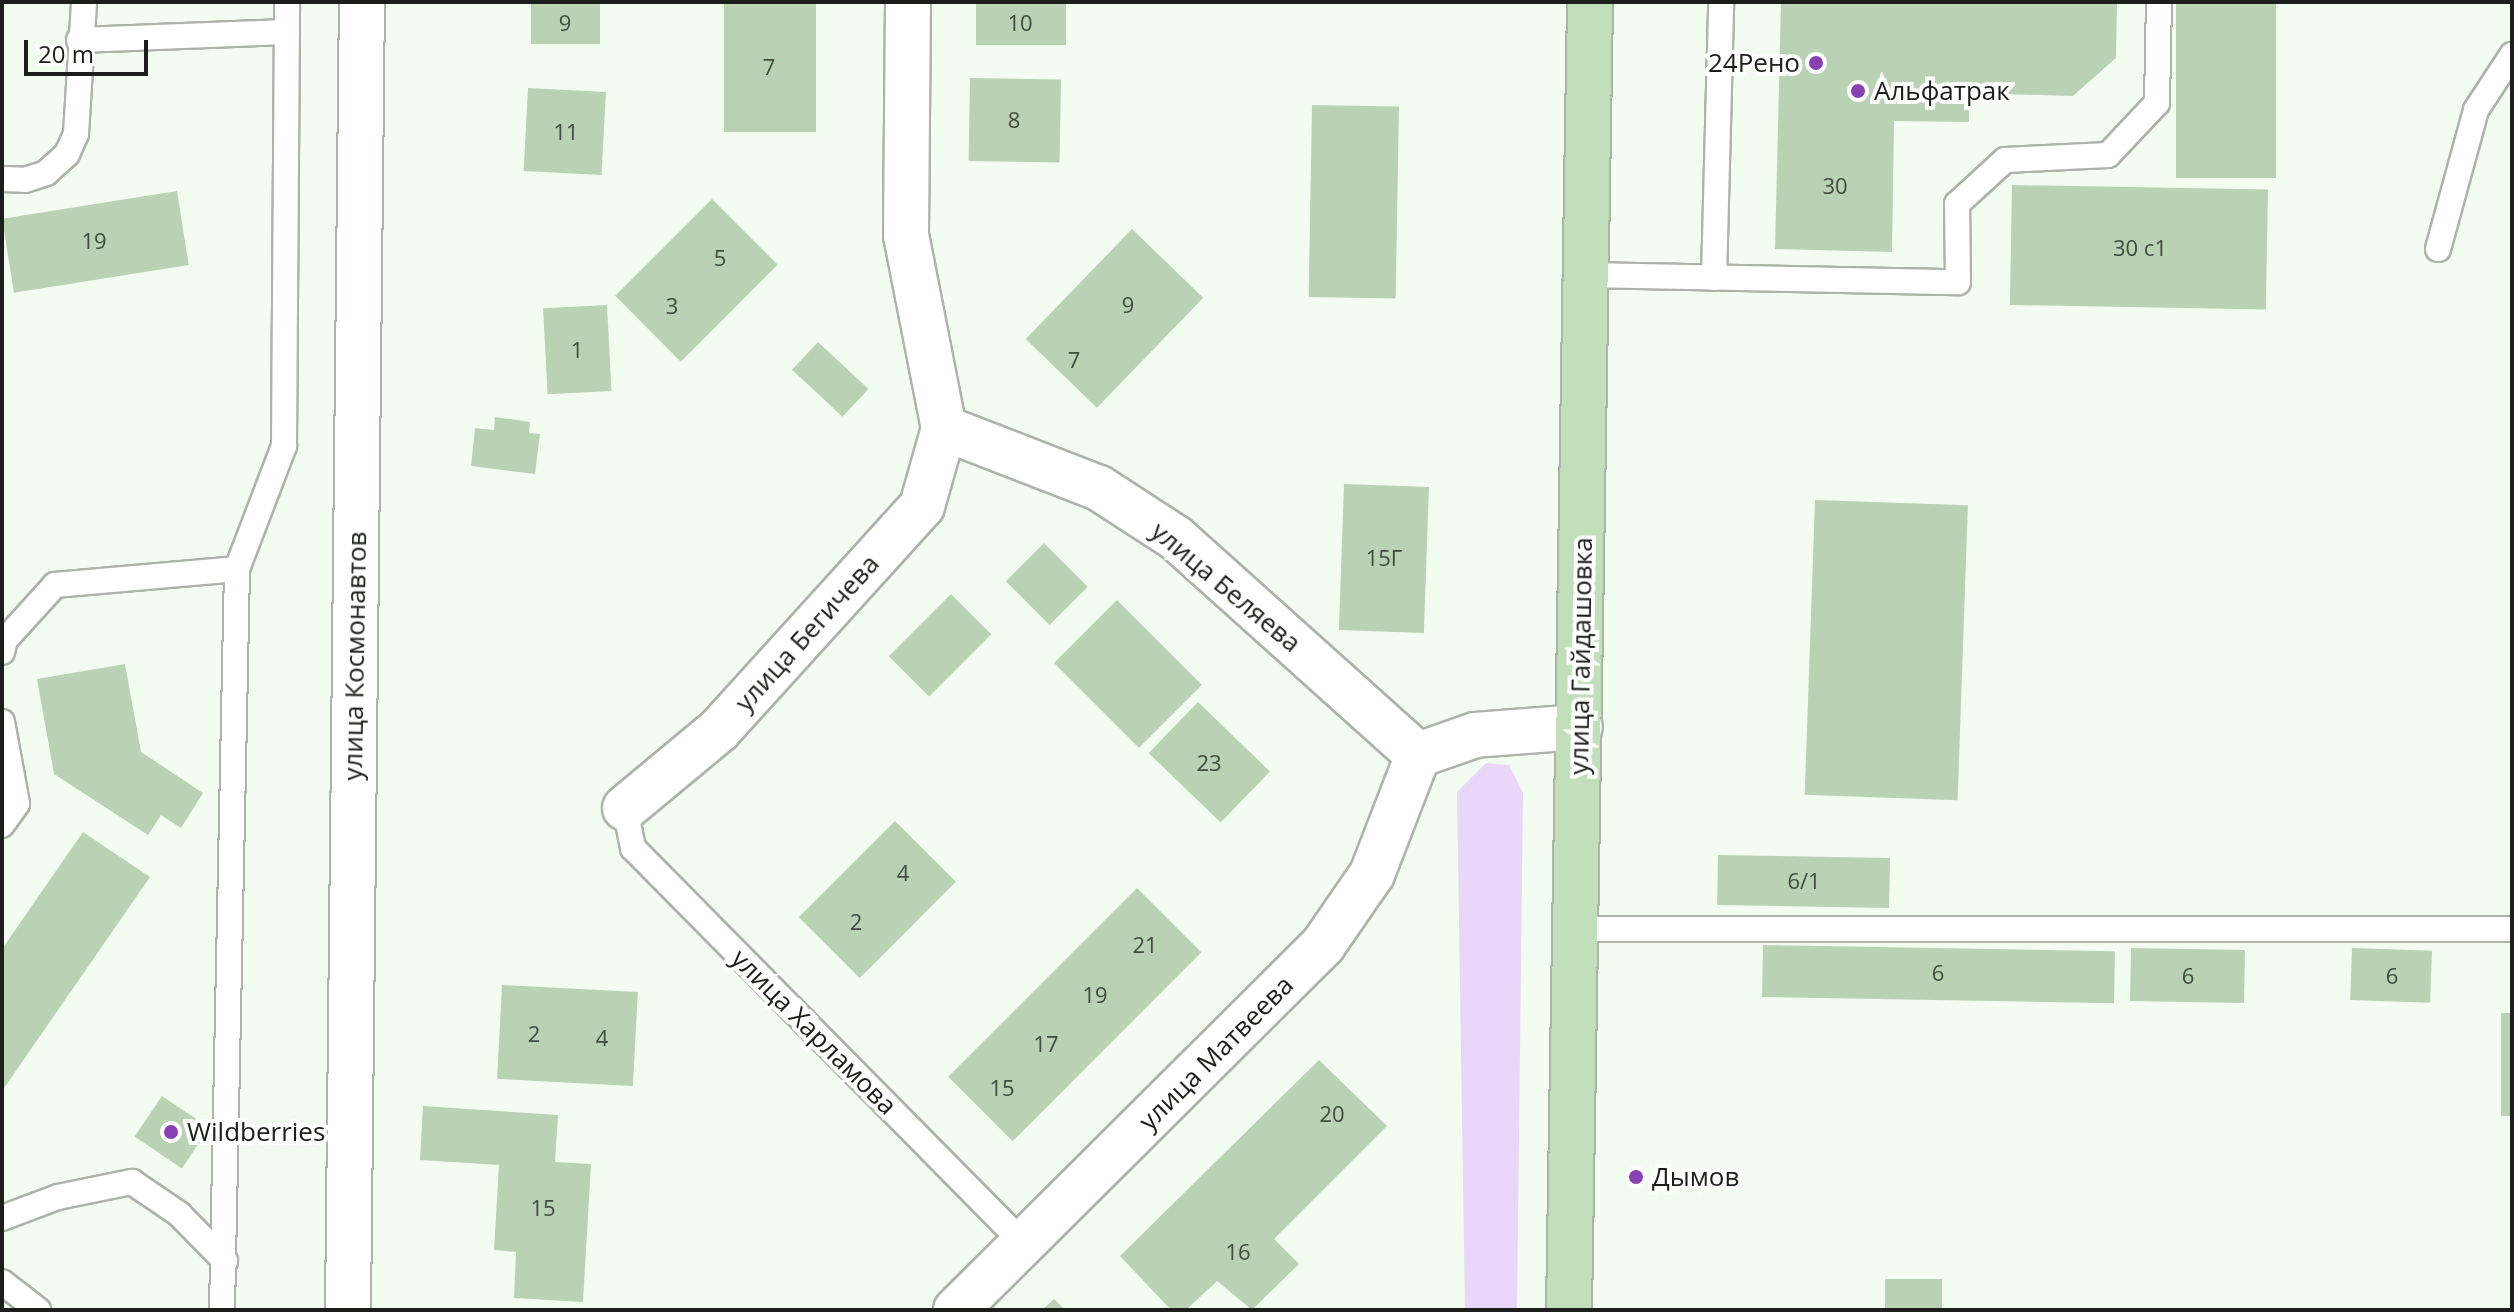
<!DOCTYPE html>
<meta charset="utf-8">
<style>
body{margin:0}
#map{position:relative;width:2514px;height:1312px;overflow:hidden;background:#f3fcf1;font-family:"Open Sans",sans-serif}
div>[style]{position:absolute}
.green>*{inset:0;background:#e9d6f8}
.building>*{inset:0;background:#b9d2b3;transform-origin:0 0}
.roads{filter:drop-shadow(2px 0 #acb4a9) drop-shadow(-2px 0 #acb4a9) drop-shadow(0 2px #acb4a9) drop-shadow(0 -2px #acb4a9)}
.service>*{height:24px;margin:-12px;padding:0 12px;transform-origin:12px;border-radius:12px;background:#fff}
.minor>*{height:44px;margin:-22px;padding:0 22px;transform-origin:22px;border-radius:22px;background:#fff}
.tertiary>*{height:44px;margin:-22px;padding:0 22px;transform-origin:22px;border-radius:22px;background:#fff}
.primary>*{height:44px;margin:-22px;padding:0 22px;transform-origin:22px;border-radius:22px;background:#c1dfba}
.dots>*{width:22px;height:22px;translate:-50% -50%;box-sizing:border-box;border:4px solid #fff;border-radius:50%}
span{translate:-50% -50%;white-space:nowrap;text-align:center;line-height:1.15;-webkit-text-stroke:8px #fff;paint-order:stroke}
.number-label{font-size:22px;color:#424b40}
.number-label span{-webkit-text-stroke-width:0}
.poi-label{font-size:26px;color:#1b1e1a}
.right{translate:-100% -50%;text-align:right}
.left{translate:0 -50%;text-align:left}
.street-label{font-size:26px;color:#1b1e1a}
.frame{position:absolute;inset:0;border:4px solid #1b1e1a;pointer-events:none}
.scale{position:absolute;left:24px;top:40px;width:124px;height:36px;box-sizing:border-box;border:4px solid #1b1e1a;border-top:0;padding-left:10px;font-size:24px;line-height:28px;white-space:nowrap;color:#1b1e1a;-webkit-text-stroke:6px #fff;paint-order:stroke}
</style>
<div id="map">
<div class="green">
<div style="clip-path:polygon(1486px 763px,1509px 765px,1523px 793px,1517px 1310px,1465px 1310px,1457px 792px)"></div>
</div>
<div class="building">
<div style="left:531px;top:2px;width:69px;height:42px"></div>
<div style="left:724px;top:2px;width:92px;height:130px"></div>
<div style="left:976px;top:2px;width:90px;height:43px"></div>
<div style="clip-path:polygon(1781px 2px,2117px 2px,2116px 58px,2073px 96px,1969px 93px,1969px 122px,1894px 121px,1892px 252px,1775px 249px)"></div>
<div style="left:2176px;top:2px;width:100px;height:176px"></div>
<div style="left:970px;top:78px;width:91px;height:83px;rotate:1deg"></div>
<div style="left:528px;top:88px;width:78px;height:83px;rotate:3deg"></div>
<div style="left:1312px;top:105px;width:87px;height:192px;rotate:1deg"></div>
<div style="left:2012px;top:185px;width:256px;height:120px;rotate:1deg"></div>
<div style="left:177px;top:191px;width:75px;height:177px;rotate:81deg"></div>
<div style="left:712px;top:199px;width:93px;height:137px;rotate:45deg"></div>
<div style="left:1132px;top:229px;width:99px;height:153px;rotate:44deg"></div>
<div style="left:607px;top:305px;width:86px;height:64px;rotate:87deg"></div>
<div style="left:818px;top:342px;width:69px;height:38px;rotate:43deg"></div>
<div style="clip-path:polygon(495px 417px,530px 422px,529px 433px,540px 434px,535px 474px,471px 466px,475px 428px,494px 430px)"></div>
<div style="left:1344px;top:484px;width:85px;height:146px;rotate:2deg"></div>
<div style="left:1815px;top:500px;width:153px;height:295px;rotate:2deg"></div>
<div style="left:1044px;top:543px;width:62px;height:54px;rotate:45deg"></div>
<div style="left:951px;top:594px;width:57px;height:88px;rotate:45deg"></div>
<div style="left:1117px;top:600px;width:120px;height:89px;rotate:45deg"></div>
<div style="clip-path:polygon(125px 664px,141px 752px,203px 793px,181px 828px,161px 815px,148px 835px,54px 774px,37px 679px)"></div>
<div style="left:1198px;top:702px;width:100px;height:71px;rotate:44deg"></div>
<div style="left:895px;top:821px;width:86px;height:136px;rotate:45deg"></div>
<div style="clip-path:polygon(83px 832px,150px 877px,2px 1091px,2px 949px)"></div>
<div style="left:1718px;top:855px;width:172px;height:50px;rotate:1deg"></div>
<div style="left:1137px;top:888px;width:91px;height:267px;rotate:45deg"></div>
<div style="left:1763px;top:945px;width:352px;height:52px;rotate:1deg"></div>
<div style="left:2131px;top:948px;width:114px;height:53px;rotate:1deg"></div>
<div style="left:2352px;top:948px;width:80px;height:52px;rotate:2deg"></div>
<div style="left:502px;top:985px;width:136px;height:94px;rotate:3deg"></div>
<div style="left:2501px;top:1013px;width:11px;height:103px"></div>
<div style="clip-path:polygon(1319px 1060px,1387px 1126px,1274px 1239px,1299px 1264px,1252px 1310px,1217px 1281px,1186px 1310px,1171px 1310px,1120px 1256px)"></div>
<div style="left:162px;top:1096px;width:57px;height:49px;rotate:34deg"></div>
<div style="clip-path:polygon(423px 1106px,558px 1115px,555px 1162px,591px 1164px,583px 1302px,514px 1298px,516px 1252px,494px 1250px,499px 1165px,420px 1160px)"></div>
<div style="left:1885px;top:1279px;width:57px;height:31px"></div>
<div style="clip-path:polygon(1054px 1299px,1065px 1310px,1042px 1310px)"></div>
</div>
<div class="roads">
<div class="service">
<div style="left:79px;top:40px;width:208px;rotate:-2.2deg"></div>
<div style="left:2px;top:179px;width:23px;rotate:2deg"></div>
<div style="left:25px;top:180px;width:22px;rotate:-18deg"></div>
<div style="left:46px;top:173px;width:28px;rotate:-42deg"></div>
<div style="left:67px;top:154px;width:22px;rotate:-66deg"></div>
<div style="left:76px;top:134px;width:132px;rotate:-86.5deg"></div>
<div style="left:2438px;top:249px;width:144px;rotate:-74.7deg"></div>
<div style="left:2476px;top:110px;width:66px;rotate:-56.8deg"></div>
<div style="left:1585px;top:275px;width:373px;rotate:1.1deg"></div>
<div style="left:1958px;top:282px;width:78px;rotate:-90.7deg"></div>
<div style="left:1957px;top:204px;width:65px;rotate:-42.5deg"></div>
<div style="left:2005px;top:160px;width:103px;rotate:-2.8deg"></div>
<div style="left:2108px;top:155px;width:71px;rotate:-46.7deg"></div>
<div style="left:2157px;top:103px;width:101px;rotate:-88.9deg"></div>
<div style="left:1714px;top:278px;width:276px;rotate:-88.5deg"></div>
<div style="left:2px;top:652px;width:12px;rotate:-76deg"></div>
<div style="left:5px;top:640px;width:74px;rotate:-47.7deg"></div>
<div style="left:55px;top:585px;width:183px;rotate:-5deg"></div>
<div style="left:2px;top:722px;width:83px;rotate:79.6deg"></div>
<div style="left:17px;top:804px;width:26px;rotate:126deg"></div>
<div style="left:625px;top:808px;width:41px;rotate:78.7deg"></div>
<div style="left:633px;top:848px;width:558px;rotate:45.36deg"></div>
<div style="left:1576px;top:929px;width:936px"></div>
<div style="left:2px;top:1218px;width:60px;rotate:-20.6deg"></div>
<div style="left:58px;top:1197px;width:76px;rotate:-11.5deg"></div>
<div style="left:132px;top:1182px;width:57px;rotate:34.2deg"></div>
<div style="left:179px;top:1214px;width:66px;rotate:45.6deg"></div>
<div style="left:2px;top:1282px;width:46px;rotate:37.9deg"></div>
<div style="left:222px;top:1310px;width:741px;rotate:-88.84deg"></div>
<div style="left:237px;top:569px;width:132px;rotate:-69.1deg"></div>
<div style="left:284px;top:446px;width:444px;rotate:-89.6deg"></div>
</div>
<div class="minor">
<div style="left:908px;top:2px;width:233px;rotate:90.5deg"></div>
<div style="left:906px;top:235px;width:197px;rotate:78.9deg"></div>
<div style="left:944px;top:428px;width:166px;rotate:21.2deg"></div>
<div style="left:1099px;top:488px;width:92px;rotate:33deg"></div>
<div style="left:1176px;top:538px;width:325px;rotate:41.9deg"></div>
<div style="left:1418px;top:755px;width:60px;rotate:-19.3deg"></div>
<div style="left:1475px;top:735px;width:105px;rotate:-4.4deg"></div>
<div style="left:625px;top:808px;width:122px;rotate:-39.7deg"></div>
<div style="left:719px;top:730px;width:302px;rotate:-47.8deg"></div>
<div style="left:922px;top:506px;width:81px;rotate:-74.2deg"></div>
<div style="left:956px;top:1310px;width:518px;rotate:-44.84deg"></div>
<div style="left:1323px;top:945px;width:86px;rotate:-55.4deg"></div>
<div style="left:1372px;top:874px;width:128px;rotate:-68.9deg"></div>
</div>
<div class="tertiary">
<div style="left:348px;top:1310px;width:1308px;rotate:-89.39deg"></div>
</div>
<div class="primary">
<div style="left:1569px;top:1310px;width:1308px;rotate:-89.08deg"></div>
</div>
</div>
<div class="dots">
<div style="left:1816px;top:63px;background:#8841b3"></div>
<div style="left:1858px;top:91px;background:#8841b3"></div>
<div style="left:171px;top:1132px;background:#8841b3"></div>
<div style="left:1636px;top:1177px;background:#8841b3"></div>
</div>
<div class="number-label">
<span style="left:565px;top:23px">9</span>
<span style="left:1020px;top:23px">10</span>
<span style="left:769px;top:67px">7</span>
<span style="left:1014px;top:120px">8</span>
<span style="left:566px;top:132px">11</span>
<span style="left:1835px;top:186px">30</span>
<span style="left:94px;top:241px">19</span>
<span style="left:2140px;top:248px">30 с1</span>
<span style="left:720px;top:258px">5</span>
<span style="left:1128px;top:305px">9</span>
<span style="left:672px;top:306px">3</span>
<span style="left:577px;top:350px">1</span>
<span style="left:1074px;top:360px">7</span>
<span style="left:1384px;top:558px">15Г</span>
<span style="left:1209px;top:763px">23</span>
<span style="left:903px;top:873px">4</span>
<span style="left:1804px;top:881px">6/1</span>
<span style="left:856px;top:922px">2</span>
<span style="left:1145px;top:945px">21</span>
<span style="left:1938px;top:973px">6</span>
<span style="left:2188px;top:976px">6</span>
<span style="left:2392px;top:976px">6</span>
<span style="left:1095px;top:995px">19</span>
<span style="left:534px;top:1034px">2</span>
<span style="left:602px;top:1038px">4</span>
<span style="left:1046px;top:1044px">17</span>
<span style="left:1002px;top:1088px">15</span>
<span style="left:1332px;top:1114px">20</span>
<span style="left:543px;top:1208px">15</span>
<span style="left:1238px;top:1252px">16</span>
</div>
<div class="poi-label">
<span class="right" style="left:1800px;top:63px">24Рено</span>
<span class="left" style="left:1874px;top:91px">Альфатрак</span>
<span class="left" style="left:187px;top:1132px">Wildberries</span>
<span class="left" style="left:1652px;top:1177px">Дымов</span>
</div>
<div class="street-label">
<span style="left:1226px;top:587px;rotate:40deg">улица Беляева</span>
<span style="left:807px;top:633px;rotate:-48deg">улица Бегичева</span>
<span style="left:355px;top:656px;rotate:-89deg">улица Космонавтов</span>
<span style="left:1581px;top:656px;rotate:-89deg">улица Гайдашовка</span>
<span style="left:814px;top:1032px;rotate:45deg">улица Харламова</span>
<span style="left:1216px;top:1053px;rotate:-45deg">улица Матвеева</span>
</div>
<div class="frame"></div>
<div class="scale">20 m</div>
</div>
